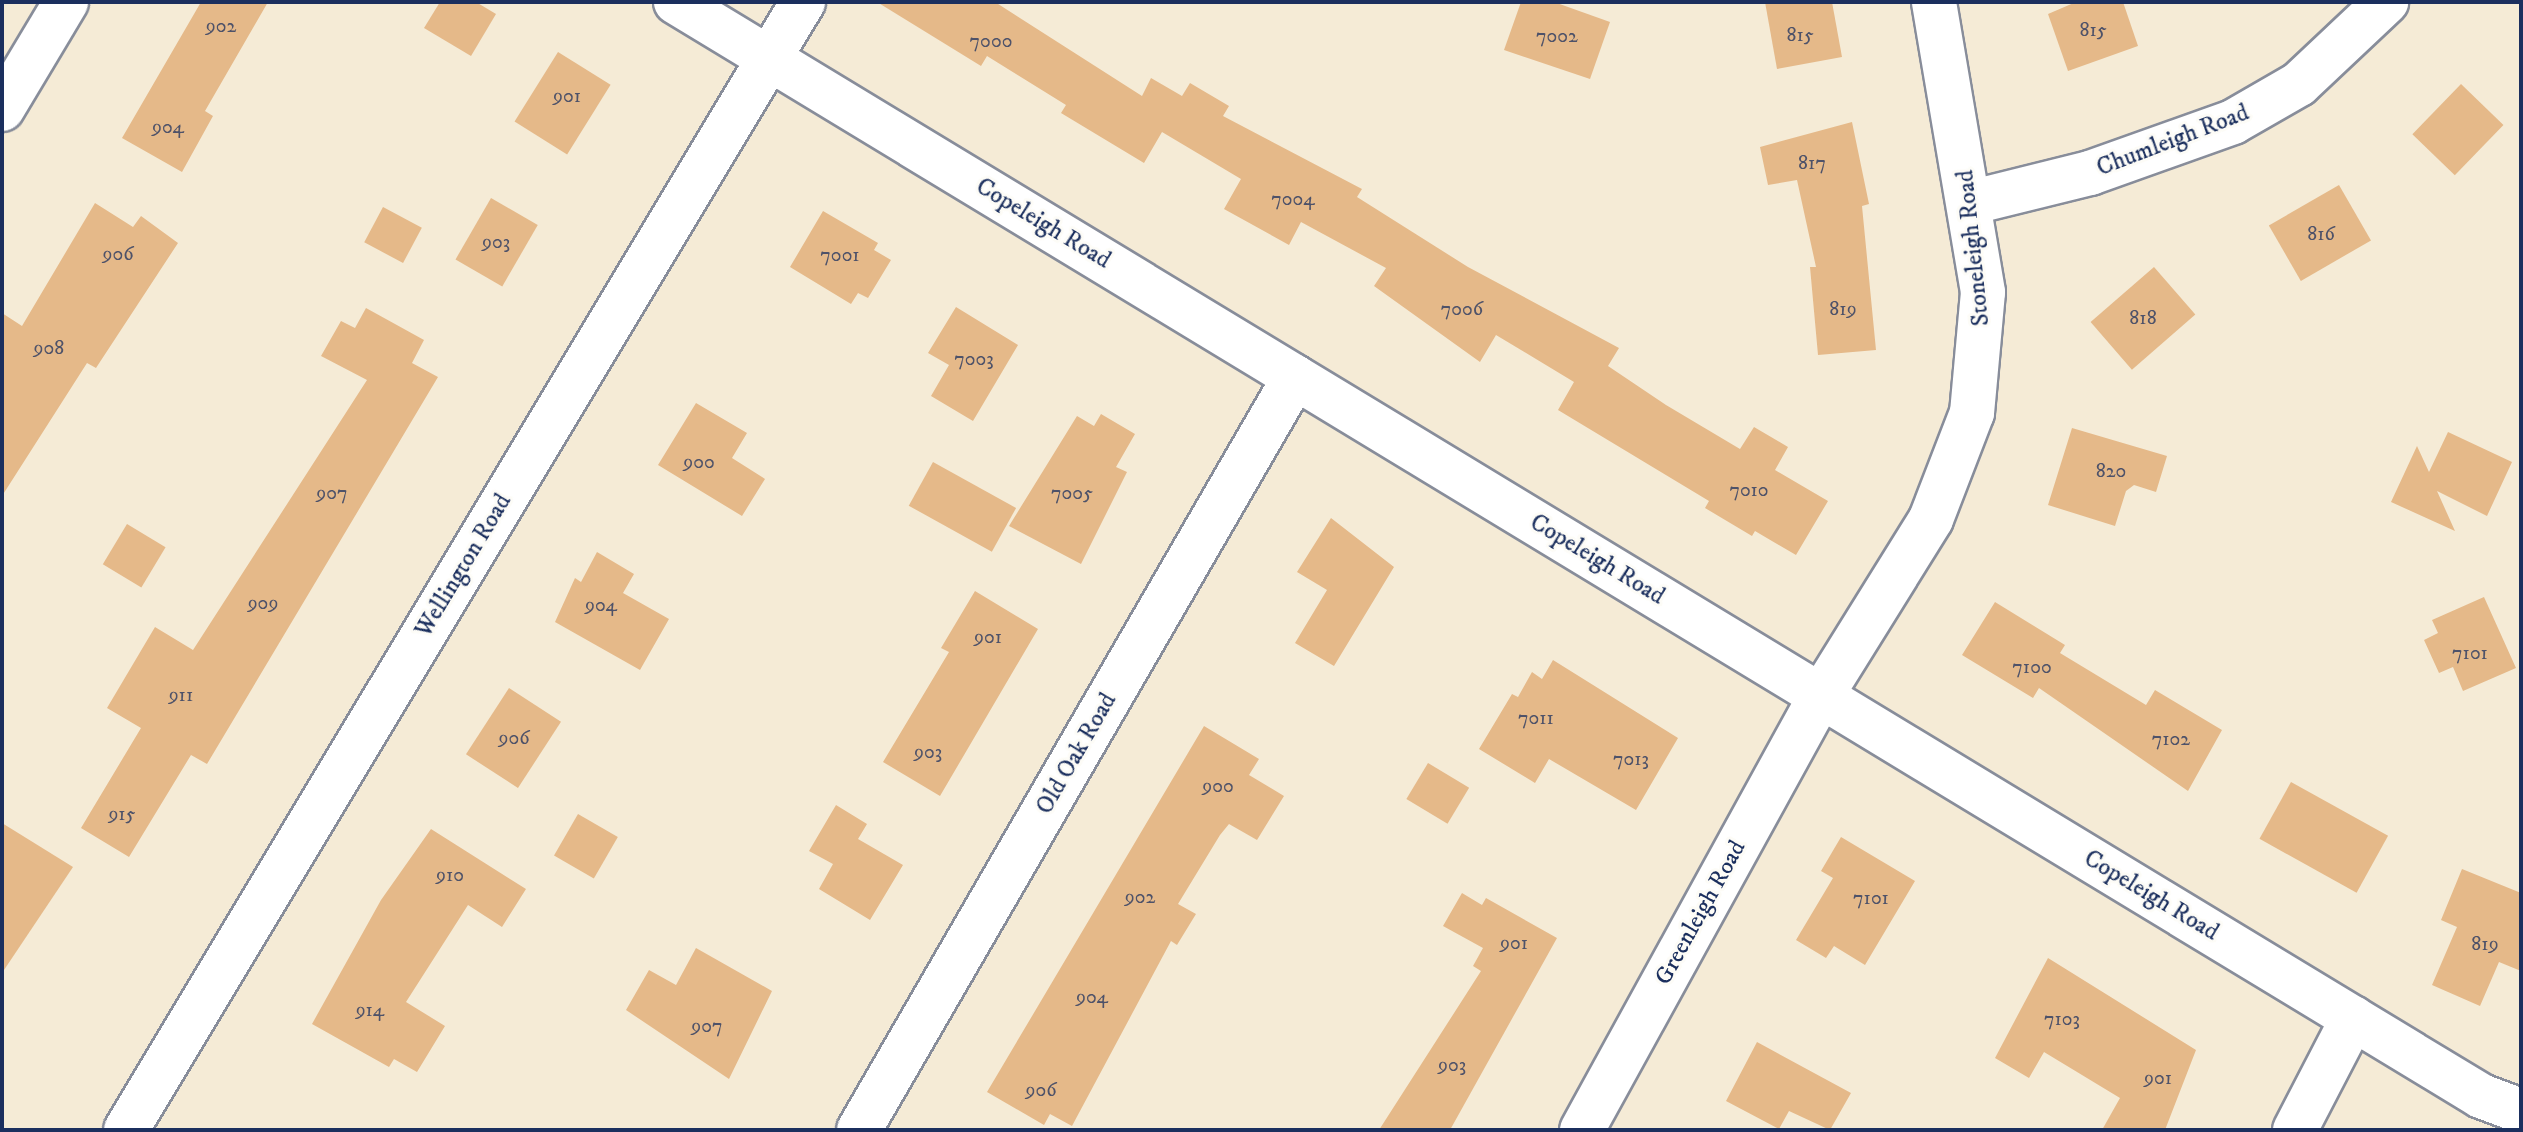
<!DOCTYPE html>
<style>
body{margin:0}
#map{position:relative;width:2523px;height:1132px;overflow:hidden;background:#f5ebd6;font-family:"IM FELL DW Pica",serif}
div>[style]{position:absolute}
.building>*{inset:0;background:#e5b989;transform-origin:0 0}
.roads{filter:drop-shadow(2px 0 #888d9a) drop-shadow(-2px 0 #888d9a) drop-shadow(0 2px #888d9a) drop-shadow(0 -2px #888d9a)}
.minor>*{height:44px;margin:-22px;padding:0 22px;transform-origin:22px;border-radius:22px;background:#fff}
span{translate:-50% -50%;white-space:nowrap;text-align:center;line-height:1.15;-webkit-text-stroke:6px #fdfcf7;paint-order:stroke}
.number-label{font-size:20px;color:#4e5269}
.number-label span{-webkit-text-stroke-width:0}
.street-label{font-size:24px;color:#1b2f5e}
.frame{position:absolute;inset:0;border:4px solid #1b2f5e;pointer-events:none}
</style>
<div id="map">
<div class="building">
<div style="clip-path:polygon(201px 2px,268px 2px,205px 111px,213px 116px,182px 172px,122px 138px)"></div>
<div style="clip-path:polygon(440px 2px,476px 2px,496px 14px,471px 56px,424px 28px)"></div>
<div style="clip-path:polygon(877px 2px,995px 2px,1142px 96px,1151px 78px,1182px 96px,1190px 83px,1229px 106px,1223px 116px,1362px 189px,1357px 197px,1468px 267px,1619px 348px,1608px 366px,1666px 405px,1740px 449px,1754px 427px,1788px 447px,1775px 470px,1828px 501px,1796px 555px,1755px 531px,1752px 536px,1705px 508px,1709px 501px,1558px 410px,1574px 382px,1496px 335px,1480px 362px,1374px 286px,1386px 268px,1301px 222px,1289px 245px,1224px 209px,1241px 179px,1162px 132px,1144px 163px,1061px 113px,1066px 105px,987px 56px,981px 66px)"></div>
<div style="clip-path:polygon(1521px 2px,1554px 2px,1610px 22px,1590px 79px,1504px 50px)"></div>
<div style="clip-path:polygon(1765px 2px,1832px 2px,1842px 57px,1777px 69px)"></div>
<div style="clip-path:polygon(2076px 2px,2123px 2px,2138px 46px,2068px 71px,2048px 14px)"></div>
<div style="left:558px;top:52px;width:62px;height:82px;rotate:32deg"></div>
<div style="left:2461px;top:84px;width:59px;height:70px;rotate:44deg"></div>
<div style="clip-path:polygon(1852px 122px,1869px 204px,1862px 206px,1876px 350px,1818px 355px,1810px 267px,1816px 267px,1797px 180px,1768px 185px,1760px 147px)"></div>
<div style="left:2339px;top:185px;width:64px;height:81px;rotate:60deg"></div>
<div style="left:491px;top:198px;width:54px;height:71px;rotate:30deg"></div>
<div style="clip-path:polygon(95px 203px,133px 227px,141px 216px,178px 243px,96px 368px,87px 363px,2px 496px,2px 313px,22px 326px)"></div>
<div style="left:383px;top:207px;width:44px;height:40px;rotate:28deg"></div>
<div style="clip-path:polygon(823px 211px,878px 243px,874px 250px,891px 260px,868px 298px,858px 293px,851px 304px,790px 267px)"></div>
<div style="left:2154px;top:267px;width:63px;height:84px;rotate:49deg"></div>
<div style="clip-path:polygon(956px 307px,1018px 345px,973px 421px,931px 396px,949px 365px,928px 353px)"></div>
<div style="clip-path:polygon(366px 308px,424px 340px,412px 363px,438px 377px,207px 764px,191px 755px,129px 857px,81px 828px,141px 728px,107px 708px,155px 627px,193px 650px,367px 380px,321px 356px,341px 321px,355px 328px)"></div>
<div style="clip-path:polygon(696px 403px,747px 433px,732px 458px,765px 479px,742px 516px,658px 465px)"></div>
<div style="clip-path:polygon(1101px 414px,1135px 434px,1116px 467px,1127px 472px,1081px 564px,1009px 526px,1077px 416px,1094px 426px)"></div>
<div style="clip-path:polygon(2072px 428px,2167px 456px,2156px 492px,2134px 485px,2126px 491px,2115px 526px,2048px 505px)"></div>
<div style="clip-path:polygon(2448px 432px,2512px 462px,2487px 516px,2437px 491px,2455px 531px,2391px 502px,2417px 446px,2429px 472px)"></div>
<div style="left:933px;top:462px;width:95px;height:50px;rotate:29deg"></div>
<div style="clip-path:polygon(1331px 518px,1394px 567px,1334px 666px,1295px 643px,1327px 590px,1297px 572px)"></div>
<div style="left:127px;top:524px;width:45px;height:47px;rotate:31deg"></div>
<div style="clip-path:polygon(597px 552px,634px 574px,623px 593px,669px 619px,640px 670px,555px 622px,575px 578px,581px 582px)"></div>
<div style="clip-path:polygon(975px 591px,1038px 629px,940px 796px,883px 762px,949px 652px,941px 648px)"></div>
<div style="clip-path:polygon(2484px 597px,2516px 668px,2463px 691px,2453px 667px,2439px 673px,2424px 640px,2438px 633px,2432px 620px)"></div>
<div style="clip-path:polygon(1995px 602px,2065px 645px,2060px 653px,2146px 705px,2155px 690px,2222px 730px,2188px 791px,2039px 688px,2033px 698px,1962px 655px)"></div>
<div style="clip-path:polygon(1553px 660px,1678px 738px,1636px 810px,1549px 759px,1535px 783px,1479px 749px,1512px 694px,1518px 697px,1532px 672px,1542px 679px)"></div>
<div style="left:509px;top:688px;width:62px;height:79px;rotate:33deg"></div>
<div style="clip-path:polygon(1204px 726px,1259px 759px,1249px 775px,1284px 796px,1257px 840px,1229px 824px,1220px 835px,1178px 904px,1196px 914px,1177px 945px,1171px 941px,1072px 1126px,1050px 1114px,1044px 1125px,987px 1092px)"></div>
<div style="left:1428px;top:763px;width:48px;height:42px;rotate:31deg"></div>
<div style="left:2291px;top:782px;width:111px;height:65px;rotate:29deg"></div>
<div style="clip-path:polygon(836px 805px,867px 824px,858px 839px,903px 865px,870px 920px,819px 889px,833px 864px,809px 851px)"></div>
<div style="left:578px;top:814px;width:46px;height:48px;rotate:30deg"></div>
<div style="clip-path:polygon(2px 823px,73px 867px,2px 973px)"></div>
<div style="clip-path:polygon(431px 829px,526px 889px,502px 927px,468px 905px,406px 1002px,445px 1026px,417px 1072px,394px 1059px,389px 1067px,312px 1024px,381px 900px)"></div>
<div style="clip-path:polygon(1841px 837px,1915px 881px,1865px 965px,1834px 946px,1826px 958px,1796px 940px,1833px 878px,1821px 871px)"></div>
<div style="clip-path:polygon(2462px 869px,2521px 893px,2521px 971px,2499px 962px,2480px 1006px,2432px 985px,2457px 927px,2441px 920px)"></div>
<div style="clip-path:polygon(1462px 893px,1482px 905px,1486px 898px,1557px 938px,1450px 1130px,1379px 1130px,1481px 971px,1473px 966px,1483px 948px,1443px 926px)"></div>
<div style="clip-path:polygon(696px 948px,772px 991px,729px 1079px,626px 1010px,649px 970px,676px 985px)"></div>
<div style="clip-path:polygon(2048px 958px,2196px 1050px,2165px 1130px,2102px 1130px,2120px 1098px,2044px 1052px,2029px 1078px,1995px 1058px)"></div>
<div style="clip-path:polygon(1757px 1042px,1851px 1093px,1830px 1130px,1789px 1111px,1779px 1129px,1726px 1101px)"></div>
</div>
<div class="roads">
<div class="minor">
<div style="left:676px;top:2px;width:2111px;rotate:31.22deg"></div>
<div style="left:2481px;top:1096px;width:43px;rotate:20.6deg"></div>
<div style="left:2px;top:109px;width:125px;rotate:-59.1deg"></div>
<div style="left:1973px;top:202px;width:121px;rotate:-13.9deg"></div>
<div style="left:2090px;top:173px;width:152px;rotate:-19.6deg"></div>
<div style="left:2233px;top:122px;width:76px;rotate:-29.9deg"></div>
<div style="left:2299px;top:84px;width:120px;rotate:-43.3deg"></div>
<div style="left:126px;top:1130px;width:1316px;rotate:-59.03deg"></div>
<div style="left:859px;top:1130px;width:870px;rotate:-59.93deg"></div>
<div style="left:1582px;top:1130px;width:495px;rotate:-61.2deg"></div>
<div style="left:1821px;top:696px;width:208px;rotate:-58.1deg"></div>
<div style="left:1931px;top:519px;width:114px;rotate:-68.9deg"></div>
<div style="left:1972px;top:413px;width:121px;rotate:-84.8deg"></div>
<div style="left:1983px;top:292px;width:294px;rotate:-99.6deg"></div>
<div style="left:2295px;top:1130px;width:126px;rotate:-62.6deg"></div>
</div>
</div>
<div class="number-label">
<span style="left:221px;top:26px">902</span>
<span style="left:2093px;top:30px">815</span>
<span style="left:1800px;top:35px">815</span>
<span style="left:1557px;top:36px">7002</span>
<span style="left:991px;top:41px">7000</span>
<span style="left:567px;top:96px">901</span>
<span style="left:168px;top:127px">904</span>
<span style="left:1812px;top:163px">817</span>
<span style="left:1293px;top:199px">7004</span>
<span style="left:2321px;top:234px">816</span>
<span style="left:496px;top:242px">903</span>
<span style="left:118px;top:254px">906</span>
<span style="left:840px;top:255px">7001</span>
<span style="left:1462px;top:309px">7006</span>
<span style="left:1843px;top:309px">819</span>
<span style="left:2143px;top:318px">818</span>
<span style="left:49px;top:348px">908</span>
<span style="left:974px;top:359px">7003</span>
<span style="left:699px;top:462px">900</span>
<span style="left:2111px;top:471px">820</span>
<span style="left:1749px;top:490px">7010</span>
<span style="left:332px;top:493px">907</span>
<span style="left:1072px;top:493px">7005</span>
<span style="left:263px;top:603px">909</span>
<span style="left:601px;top:605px">904</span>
<span style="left:988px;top:637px">901</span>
<span style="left:2470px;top:653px">7101</span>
<span style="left:2032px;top:667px">7100</span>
<span style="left:181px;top:695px">911</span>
<span style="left:1536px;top:718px">7011</span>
<span style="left:514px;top:738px">906</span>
<span style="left:2171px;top:739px">7102</span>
<span style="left:928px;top:752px">903</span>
<span style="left:1631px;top:759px">7013</span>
<span style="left:1218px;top:786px">900</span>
<span style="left:122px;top:814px">915</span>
<span style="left:450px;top:875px">910</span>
<span style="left:1140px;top:897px">902</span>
<span style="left:1871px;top:898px">7101</span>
<span style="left:1514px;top:943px">901</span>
<span style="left:2485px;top:944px">819</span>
<span style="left:1092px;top:997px">904</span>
<span style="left:370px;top:1010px">914</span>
<span style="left:2062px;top:1019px">7103</span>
<span style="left:707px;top:1026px">907</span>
<span style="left:1452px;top:1065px">903</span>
<span style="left:2158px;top:1078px">901</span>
<span style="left:1041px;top:1090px">906</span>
</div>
<div class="street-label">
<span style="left:2173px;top:141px;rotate:-21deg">Chumleigh Road</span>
<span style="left:1043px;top:224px;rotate:31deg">Copeleigh Road</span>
<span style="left:1974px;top:248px;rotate:-96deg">Stoneleigh Road</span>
<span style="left:1597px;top:560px;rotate:31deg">Copeleigh Road</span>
<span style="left:464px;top:566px;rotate:-59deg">Wellington Road</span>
<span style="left:1077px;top:754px;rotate:-60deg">Old Oak Road</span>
<span style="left:2151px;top:896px;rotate:31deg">Copeleigh Road</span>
<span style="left:1701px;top:913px;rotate:-61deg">Greenleigh Road</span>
</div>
<div class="frame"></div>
</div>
